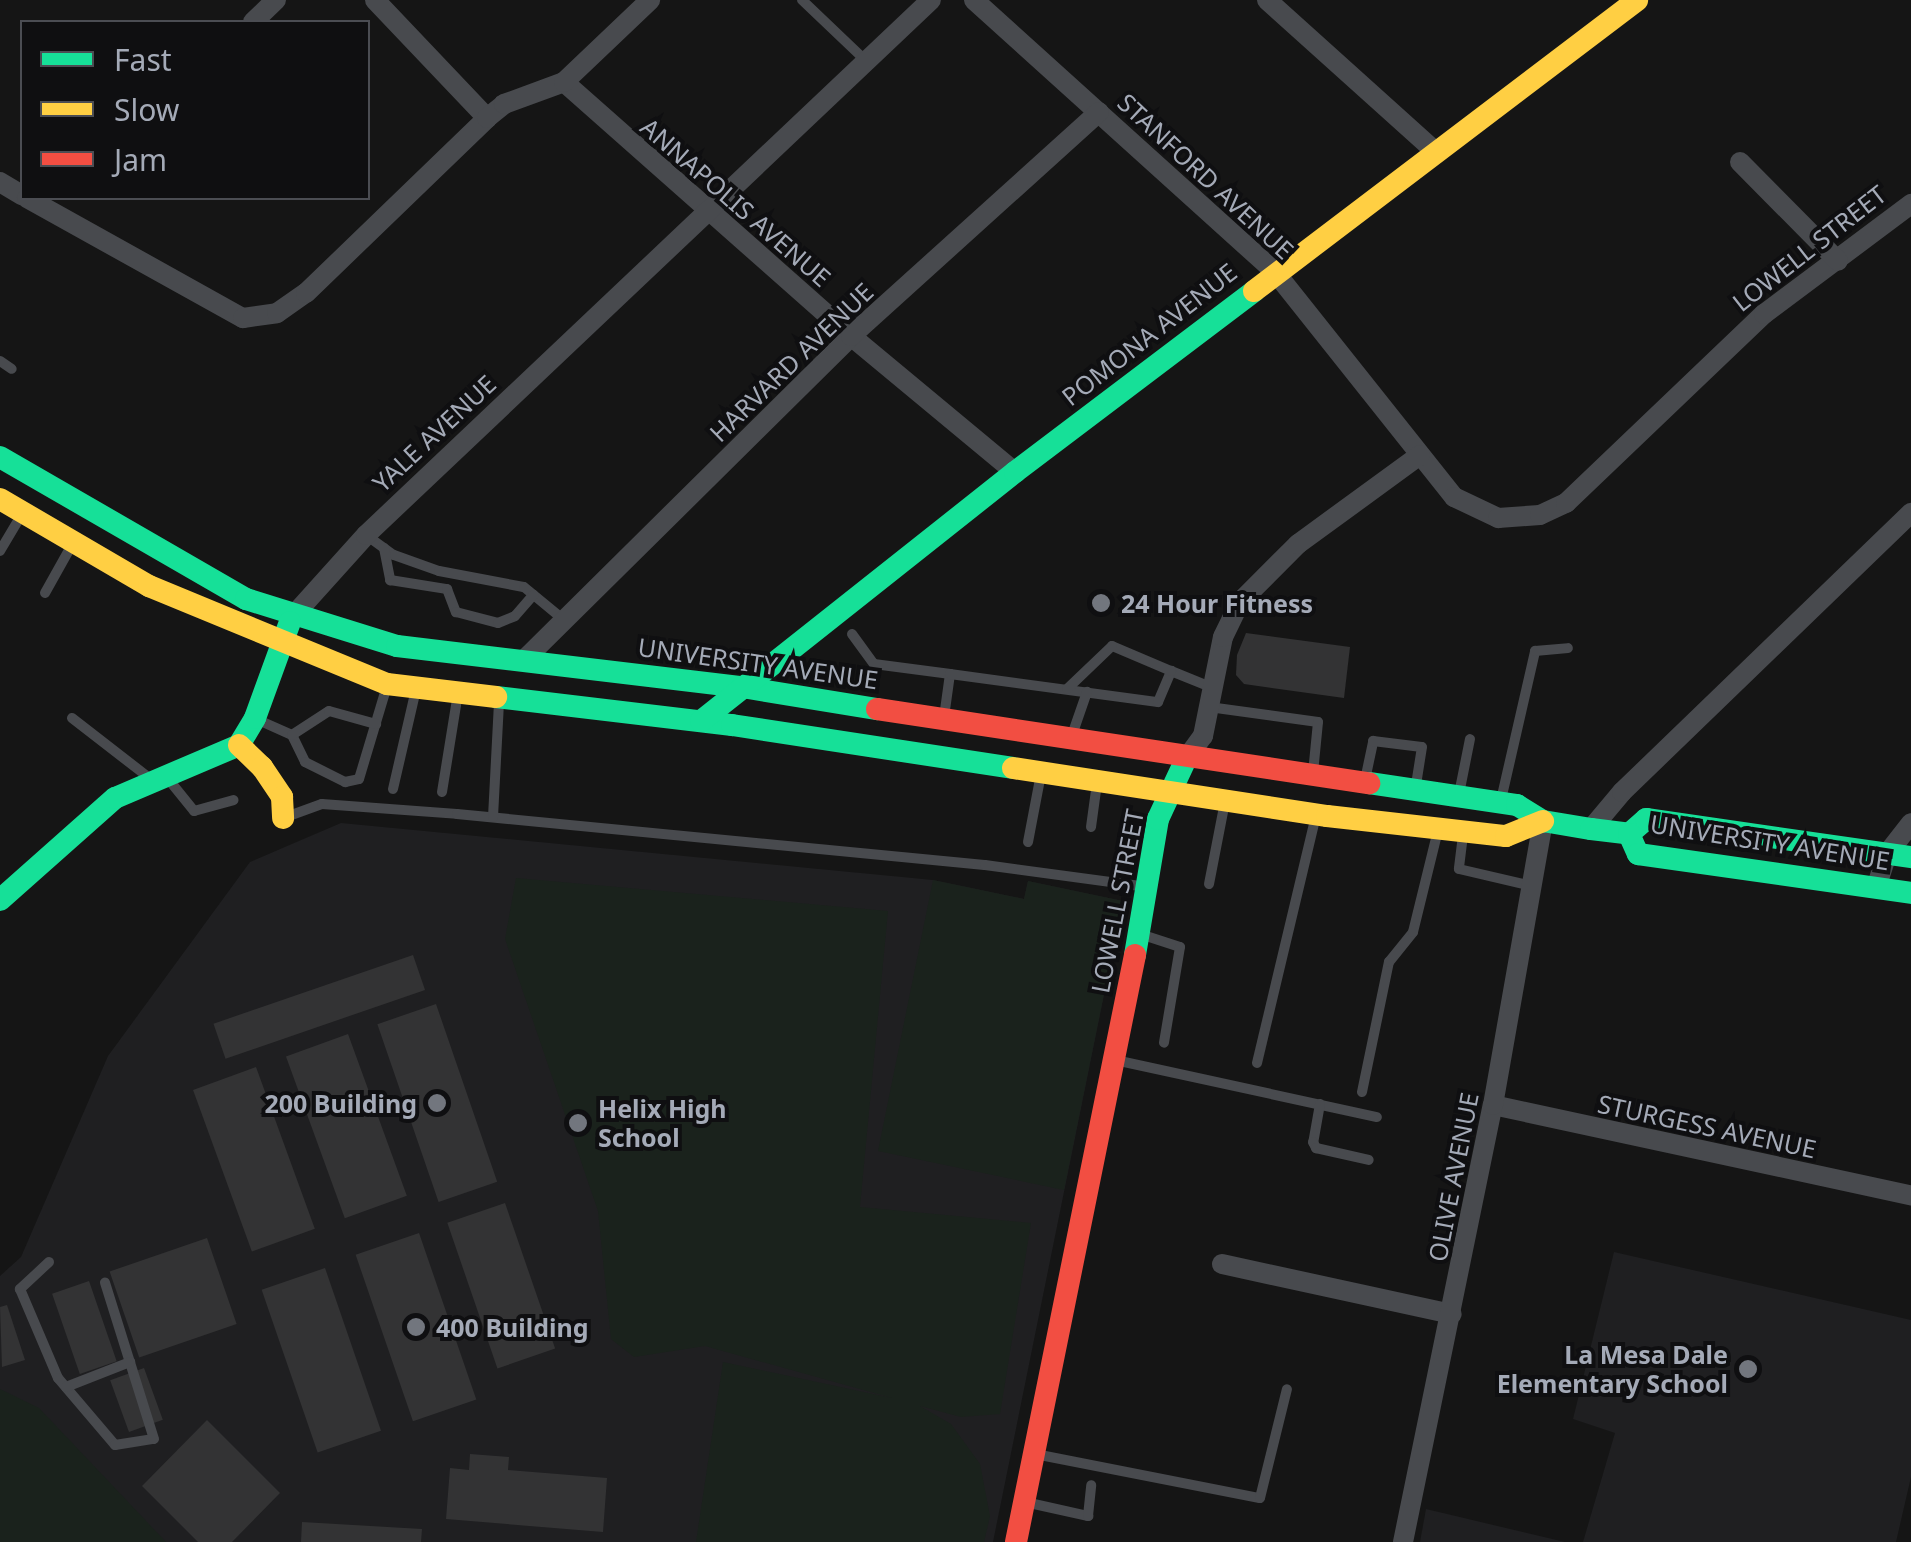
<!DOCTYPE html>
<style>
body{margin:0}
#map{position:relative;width:1911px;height:1542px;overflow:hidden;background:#151515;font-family:"Noto Sans",sans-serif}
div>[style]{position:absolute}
.built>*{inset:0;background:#1f1f21}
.green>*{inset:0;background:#1a221c}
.building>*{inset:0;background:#333334;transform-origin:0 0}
.lane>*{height:10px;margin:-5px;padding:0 5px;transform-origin:5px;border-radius:5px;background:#484a4e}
.street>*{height:20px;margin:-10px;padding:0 10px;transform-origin:10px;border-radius:10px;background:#484a4e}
.fast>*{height:22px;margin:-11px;padding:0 11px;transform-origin:11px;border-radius:11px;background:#16e098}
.slow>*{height:22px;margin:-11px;padding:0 11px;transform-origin:11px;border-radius:11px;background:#ffcf43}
.jam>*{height:22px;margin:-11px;padding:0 11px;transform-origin:11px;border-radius:11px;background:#f24e42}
.dots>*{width:28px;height:28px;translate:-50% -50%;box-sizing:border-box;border:5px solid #0f0f11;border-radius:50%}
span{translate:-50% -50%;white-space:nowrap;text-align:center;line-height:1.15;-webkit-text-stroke:8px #0f0f11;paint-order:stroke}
.street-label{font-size:25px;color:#a4aab7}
.poi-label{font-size:25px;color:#a4aab7;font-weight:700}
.left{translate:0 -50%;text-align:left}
.right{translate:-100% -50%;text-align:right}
.legend{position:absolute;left:20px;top:20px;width:350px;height:180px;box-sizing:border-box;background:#0f0f11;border:2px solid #4b4d53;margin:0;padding:12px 18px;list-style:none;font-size:30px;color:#a4aab7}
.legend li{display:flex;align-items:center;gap:20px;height:50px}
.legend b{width:50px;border:2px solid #4b4d53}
</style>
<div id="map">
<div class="built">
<div style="clip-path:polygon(341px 823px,933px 880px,1024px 899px,1028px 881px,1123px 901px,993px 1542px,0 1542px,0 1276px,21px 1257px,108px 1056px,250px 862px)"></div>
<div style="clip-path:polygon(1614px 1252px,1911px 1320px,1911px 1477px,1896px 1542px,1583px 1542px,1615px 1433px,1573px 1419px)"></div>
<div style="clip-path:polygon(1426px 1509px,1565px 1542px,1420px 1542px)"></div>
</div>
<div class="green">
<div style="clip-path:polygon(516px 878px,888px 911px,860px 1207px,1031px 1223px,1000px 1414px,961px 1417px,920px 1406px,951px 1424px,980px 1464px,990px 1516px,984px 1542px,696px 1542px,723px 1362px,892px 1398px,705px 1346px,634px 1357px,611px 1339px,598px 1211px,505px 939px)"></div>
<div style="clip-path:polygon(933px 880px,1024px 899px,1028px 881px,1123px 901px,1064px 1190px,878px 1151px)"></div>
<div style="clip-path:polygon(0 1389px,39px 1408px,166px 1542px,0 1542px)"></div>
</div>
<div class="building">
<div style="clip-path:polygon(1246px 633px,1350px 647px,1344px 698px,1244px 684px,1236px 675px,1237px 655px)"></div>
<div style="left:413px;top:955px;width:37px;height:211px;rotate:71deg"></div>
<div style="left:436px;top:1004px;width:188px;height:62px;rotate:71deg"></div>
<div style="left:348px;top:1034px;width:172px;height:66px;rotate:70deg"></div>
<div style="left:256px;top:1067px;width:172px;height:67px;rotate:70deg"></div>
<div style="left:505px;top:1203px;width:154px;height:61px;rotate:71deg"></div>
<div style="left:419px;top:1233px;width:176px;height:67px;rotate:71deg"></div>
<div style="left:207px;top:1238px;width:91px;height:103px;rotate:71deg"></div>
<div style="left:325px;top:1268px;width:172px;height:67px;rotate:71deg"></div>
<div style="left:89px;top:1281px;width:85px;height:39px;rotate:71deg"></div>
<div style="clip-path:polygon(7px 1305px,25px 1360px,2px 1367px,0 1307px)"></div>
<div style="left:144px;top:1368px;width:55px;height:36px;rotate:70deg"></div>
<div style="clip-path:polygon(207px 1420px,280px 1493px,232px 1542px,198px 1542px,142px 1486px)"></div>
<div style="clip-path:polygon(470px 1454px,509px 1457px,508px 1470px,607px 1478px,603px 1532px,446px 1519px,450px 1468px,469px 1470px)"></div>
<div style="clip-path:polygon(302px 1522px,422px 1529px,421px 1542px,301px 1542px)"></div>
</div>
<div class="lane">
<div style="left:802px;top:0;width:87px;rotate:43.6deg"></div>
<div style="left:0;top:361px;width:14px;rotate:34deg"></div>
<div style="left:366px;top:535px;width:34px;rotate:36deg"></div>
<div style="left:394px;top:555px;width:48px;rotate:19.6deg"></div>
<div style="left:439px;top:571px;width:86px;rotate:10.7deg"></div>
<div style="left:524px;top:587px;width:52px;rotate:39.5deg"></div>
<div style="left:384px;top:548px;width:33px;rotate:79deg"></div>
<div style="left:390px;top:580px;width:58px;rotate:9deg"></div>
<div style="left:447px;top:589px;width:25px;rotate:69deg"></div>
<div style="left:456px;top:612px;width:43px;rotate:14.7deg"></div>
<div style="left:498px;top:623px;width:18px;rotate:-22deg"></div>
<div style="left:515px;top:616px;width:28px;rotate:-49deg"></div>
<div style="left:0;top:551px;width:43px;rotate:-59.3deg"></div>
<div style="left:45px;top:593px;width:57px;rotate:-60.8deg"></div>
<div style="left:852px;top:634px;width:37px;rotate:54deg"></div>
<div style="left:874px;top:664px;width:77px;rotate:7.5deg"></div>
<div style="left:950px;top:674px;width:43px;rotate:97.9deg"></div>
<div style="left:1171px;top:671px;width:45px;rotate:22deg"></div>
<div style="left:950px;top:674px;width:210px;rotate:7.7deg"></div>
<div style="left:1158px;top:702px;width:34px;rotate:-67deg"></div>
<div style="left:1171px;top:671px;width:64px;rotate:-157deg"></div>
<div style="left:1112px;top:646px;width:62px;rotate:136.3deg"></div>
<div style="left:1209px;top:707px;width:110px;rotate:7.8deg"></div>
<div style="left:1318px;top:722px;width:51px;rotate:95.6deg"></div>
<div style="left:72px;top:718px;width:101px;rotate:37.8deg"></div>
<div style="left:256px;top:719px;width:39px;rotate:24deg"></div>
<div style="left:292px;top:735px;width:30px;rotate:64deg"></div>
<div style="left:305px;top:762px;width:45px;rotate:26.6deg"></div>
<div style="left:345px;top:782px;width:14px;rotate:-12deg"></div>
<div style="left:359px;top:779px;width:94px;rotate:-73.3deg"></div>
<div style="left:292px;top:735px;width:44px;rotate:-33deg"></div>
<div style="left:329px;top:711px;width:49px;rotate:15.5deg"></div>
<div style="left:1071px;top:738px;width:49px;rotate:-70.8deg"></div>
<div style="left:169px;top:780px;width:40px;rotate:51deg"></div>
<div style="left:194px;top:811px;width:41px;rotate:-15.4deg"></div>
<div style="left:1365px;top:780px;width:40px;rotate:-78deg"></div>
<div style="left:1373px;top:741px;width:49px;rotate:7deg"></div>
<div style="left:1422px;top:747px;width:39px;rotate:99deg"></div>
<div style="left:393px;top:789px;width:103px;rotate:-77deg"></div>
<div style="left:442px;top:792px;width:100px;rotate:-80.8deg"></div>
<div style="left:1459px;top:794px;width:56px;rotate:-78.7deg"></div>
<div style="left:1501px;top:800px;width:153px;rotate:-77.1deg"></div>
<div style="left:1535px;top:651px;width:33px;rotate:-5deg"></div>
<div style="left:286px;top:817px;width:38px;rotate:-20deg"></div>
<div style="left:322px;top:804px;width:135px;rotate:4.2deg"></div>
<div style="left:457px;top:814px;width:530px;rotate:5.52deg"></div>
<div style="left:985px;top:865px;width:164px;rotate:7.7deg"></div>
<div style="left:493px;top:817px;width:114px;rotate:-87deg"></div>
<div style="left:1091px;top:827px;width:44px;rotate:-82.2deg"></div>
<div style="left:1463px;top:835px;width:34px;rotate:97deg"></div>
<div style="left:1459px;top:869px;width:75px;rotate:13.1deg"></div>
<div style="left:1028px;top:842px;width:69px;rotate:-79.2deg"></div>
<div style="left:1209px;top:884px;width:84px;rotate:-79deg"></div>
<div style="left:1140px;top:934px;width:42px;rotate:18deg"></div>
<div style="left:1180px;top:947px;width:97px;rotate:99.5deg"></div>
<div style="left:1115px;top:1060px;width:268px;rotate:12.3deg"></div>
<div style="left:1257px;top:1063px;width:250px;rotate:-76.6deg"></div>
<div style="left:1362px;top:1092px;width:133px;rotate:-78.3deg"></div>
<div style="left:1389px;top:962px;width:38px;rotate:-51deg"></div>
<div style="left:1413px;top:932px;width:101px;rotate:-76.2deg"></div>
<div style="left:1320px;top:1104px;width:39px;rotate:100deg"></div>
<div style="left:1313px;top:1142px;width:7px;rotate:63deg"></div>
<div style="left:1316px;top:1148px;width:54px;rotate:12.8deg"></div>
<div style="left:49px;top:1262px;width:40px;rotate:137deg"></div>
<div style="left:20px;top:1289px;width:97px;rotate:66.9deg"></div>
<div style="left:58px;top:1378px;width:88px;rotate:49.6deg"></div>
<div style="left:115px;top:1445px;width:39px;rotate:-9deg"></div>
<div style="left:154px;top:1439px;width:164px;rotate:-107.4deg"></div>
<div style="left:66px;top:1387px;width:69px;rotate:-21.3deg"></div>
<div style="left:1035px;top:1454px;width:229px;rotate:11.1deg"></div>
<div style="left:1260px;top:1498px;width:112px;rotate:-76.1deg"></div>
<div style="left:1025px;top:1502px;width:65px;rotate:12.5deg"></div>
<div style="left:1088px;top:1516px;width:31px;rotate:-84deg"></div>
</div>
<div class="street">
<div style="left:375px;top:0;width:163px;rotate:46.5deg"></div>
<div style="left:974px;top:0;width:406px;rotate:42.1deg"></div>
<div style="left:1275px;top:272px;width:288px;rotate:51.5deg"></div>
<div style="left:1454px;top:497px;width:49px;rotate:25.5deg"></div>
<div style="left:1498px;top:518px;width:42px;rotate:-4.1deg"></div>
<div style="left:1540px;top:515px;width:29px;rotate:-25deg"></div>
<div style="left:1566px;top:503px;width:274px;rotate:-43.7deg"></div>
<div style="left:1764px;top:314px;width:184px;rotate:-36.8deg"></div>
<div style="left:1267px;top:0;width:227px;rotate:42deg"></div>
<div style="left:253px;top:22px;width:32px;rotate:-44deg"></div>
<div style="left:564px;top:82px;width:383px;rotate:41.5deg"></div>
<div style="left:851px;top:336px;width:213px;rotate:39.7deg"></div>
<div style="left:1740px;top:162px;width:139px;rotate:45.3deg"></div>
<div style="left:0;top:182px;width:26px;rotate:31deg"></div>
<div style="left:27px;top:198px;width:247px;rotate:29.1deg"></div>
<div style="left:243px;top:318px;width:34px;rotate:-8deg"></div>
<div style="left:277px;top:313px;width:35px;rotate:-35deg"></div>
<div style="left:306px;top:293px;width:252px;rotate:-44deg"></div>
<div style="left:487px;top:118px;width:22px;rotate:-39deg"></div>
<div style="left:504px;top:104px;width:64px;rotate:-20.1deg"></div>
<div style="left:564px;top:82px;width:119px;rotate:-43.6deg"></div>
<div style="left:294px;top:615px;width:108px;rotate:-48deg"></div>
<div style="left:366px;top:535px;width:778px;rotate:-43.44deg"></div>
<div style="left:526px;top:658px;width:458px;rotate:-44.7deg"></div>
<div style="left:851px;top:336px;width:334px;rotate:-42.1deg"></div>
<div style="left:1186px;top:759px;width:29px;rotate:-54deg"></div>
<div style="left:1203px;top:736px;width:101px;rotate:-78.6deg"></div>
<div style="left:1223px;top:637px;width:39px;rotate:-64deg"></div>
<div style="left:1240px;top:602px;width:82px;rotate:-45deg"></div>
<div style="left:1298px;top:544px;width:151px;rotate:-36.1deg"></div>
<div style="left:1591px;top:829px;width:48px;rotate:-50deg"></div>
<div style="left:1622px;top:792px;width:402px;rotate:-44deg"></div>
<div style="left:1876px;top:888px;width:36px;rotate:-72deg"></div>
<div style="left:1887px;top:854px;width:39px;rotate:-52deg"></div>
<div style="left:1493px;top:1105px;width:428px;rotate:12.2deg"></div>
<div style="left:1222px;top:1264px;width:235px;rotate:12.3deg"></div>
<div style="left:1403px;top:1542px;width:446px;rotate:-78.4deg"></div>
<div style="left:1493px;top:1105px;width:288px;rotate:-80deg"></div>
</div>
<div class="fast">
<div style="left:0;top:457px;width:284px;rotate:30deg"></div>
<div style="left:246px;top:599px;width:158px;rotate:17.3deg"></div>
<div style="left:397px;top:646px;width:347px;rotate:6.8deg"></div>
<div style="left:742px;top:687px;width:137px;rotate:9.3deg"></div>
<div style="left:496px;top:697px;width:238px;rotate:6.8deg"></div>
<div style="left:732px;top:725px;width:284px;rotate:8.7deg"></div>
<div style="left:701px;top:721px;width:401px;rotate:-38.4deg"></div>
<div style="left:1015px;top:472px;width:300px;rotate:-37.1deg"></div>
<div style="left:1369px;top:783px;width:150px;rotate:8.5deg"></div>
<div style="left:1517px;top:805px;width:31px;rotate:32deg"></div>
<div style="left:1543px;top:821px;width:49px;rotate:9.5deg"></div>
<div style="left:1591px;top:829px;width:38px;rotate:7deg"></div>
<div style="left:1629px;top:834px;width:23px;rotate:-41deg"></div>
<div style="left:1646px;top:819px;width:268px;rotate:8.2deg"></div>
<div style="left:1629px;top:834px;width:22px;rotate:66deg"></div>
<div style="left:1638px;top:854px;width:276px;rotate:8.1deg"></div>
<div style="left:0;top:900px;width:154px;rotate:-41.6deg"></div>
<div style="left:115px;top:798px;width:135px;rotate:-23.1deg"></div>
<div style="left:239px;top:745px;width:31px;rotate:-59deg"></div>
<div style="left:255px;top:718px;width:102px;rotate:-70deg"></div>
<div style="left:1135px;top:955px;width:138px;rotate:-80.4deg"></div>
<div style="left:1158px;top:819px;width:66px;rotate:-65deg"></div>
</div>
<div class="slow">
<div style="left:1254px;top:291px;width:481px;rotate:-37.2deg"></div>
<div style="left:0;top:499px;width:173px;rotate:30.3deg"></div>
<div style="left:149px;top:586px;width:257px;rotate:22.4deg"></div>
<div style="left:387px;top:684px;width:110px;rotate:6.8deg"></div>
<div style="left:239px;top:745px;width:32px;rotate:44deg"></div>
<div style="left:262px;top:767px;width:36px;rotate:56deg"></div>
<div style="left:282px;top:797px;width:21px;rotate:87deg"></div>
<div style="left:1013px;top:768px;width:318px;rotate:8.7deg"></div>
<div style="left:1327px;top:816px;width:180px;rotate:6.4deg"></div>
<div style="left:1506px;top:836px;width:40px;rotate:-22deg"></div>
</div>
<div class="jam">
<div style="left:877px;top:709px;width:498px;rotate:8.6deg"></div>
<div style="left:1016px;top:1542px;width:599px;rotate:-78.54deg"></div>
</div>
<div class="dots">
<div style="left:1101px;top:603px;background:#72767e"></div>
<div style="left:437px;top:1103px;background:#72767e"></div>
<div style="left:578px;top:1123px;background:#72767e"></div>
<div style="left:416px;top:1327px;background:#72767e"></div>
<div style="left:1748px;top:1369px;background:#72767e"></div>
</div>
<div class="street-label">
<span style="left:1206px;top:176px;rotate:43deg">STANFORD AVENUE</span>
<span style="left:736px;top:202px;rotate:41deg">ANNAPOLIS AVENUE</span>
<span style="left:1809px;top:248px;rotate:-38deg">LOWELL STREET</span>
<span style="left:1149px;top:334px;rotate:-38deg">POMONA AVENUE</span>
<span style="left:791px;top:362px;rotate:-44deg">HARVARD AVENUE</span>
<span style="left:434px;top:433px;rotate:-43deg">YALE AVENUE</span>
<span style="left:758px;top:663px;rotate:8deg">UNIVERSITY AVENUE</span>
<span style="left:1770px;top:842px;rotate:9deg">UNIVERSITY AVENUE</span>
<span style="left:1117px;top:901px;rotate:-79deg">LOWELL STREET</span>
<span style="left:1707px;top:1126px;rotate:12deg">STURGESS AVENUE</span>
<span style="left:1453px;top:1177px;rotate:-79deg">OLIVE AVENUE</span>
</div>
<div class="poi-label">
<span class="left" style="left:1121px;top:603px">24 Hour Fitness</span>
<span class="right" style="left:417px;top:1103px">200 Building</span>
<span class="left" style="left:598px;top:1123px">Helix High<br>School</span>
<span class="left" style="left:436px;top:1327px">400 Building</span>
<span class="right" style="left:1728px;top:1369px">La Mesa Dale<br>Elementary School</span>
</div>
<ul class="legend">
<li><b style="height:12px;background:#16e098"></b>Fast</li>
<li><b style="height:12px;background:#ffcf43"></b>Slow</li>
<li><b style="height:12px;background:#f24e42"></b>Jam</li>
</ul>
</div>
